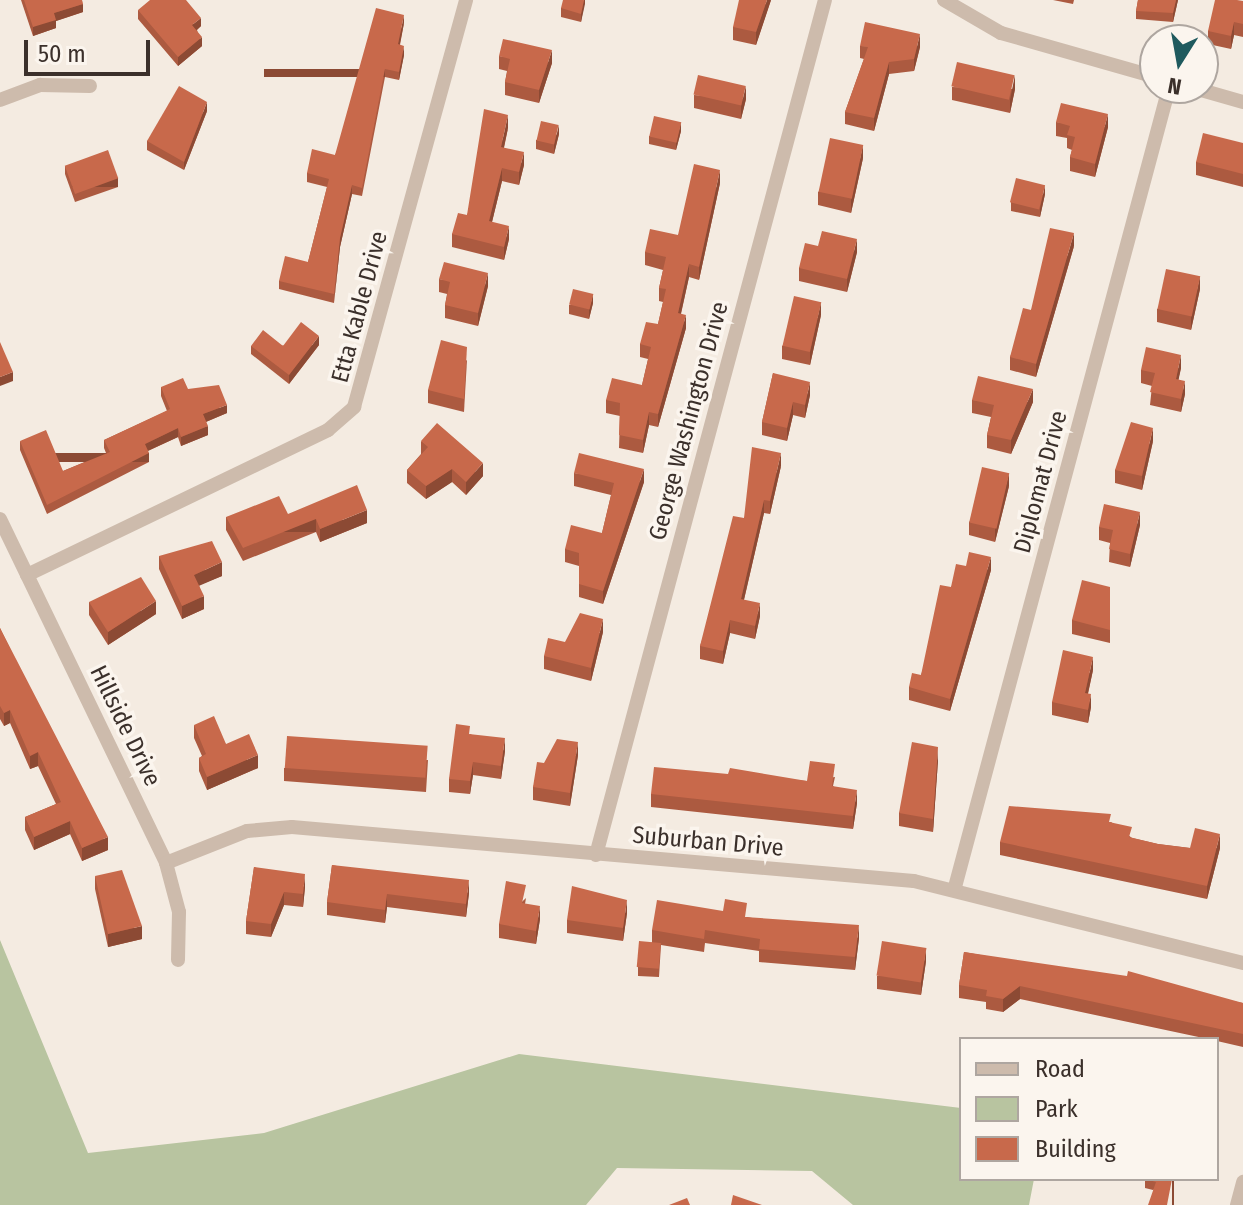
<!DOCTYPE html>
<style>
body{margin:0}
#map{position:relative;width:1243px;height:1205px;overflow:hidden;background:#f4ebe1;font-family:"Fira Sans Condensed",sans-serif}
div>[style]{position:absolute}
.green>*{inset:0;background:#b8c4a0}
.street>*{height:14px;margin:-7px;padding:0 7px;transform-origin:7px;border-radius:7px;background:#cdbbac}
.wall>*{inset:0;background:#ac5a40}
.shaded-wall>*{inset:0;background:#8c4a34;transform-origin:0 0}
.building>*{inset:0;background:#c8694b;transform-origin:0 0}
span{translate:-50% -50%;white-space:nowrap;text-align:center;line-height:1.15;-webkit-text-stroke:7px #fbf5ee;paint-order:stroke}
.street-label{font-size:24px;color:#3b302b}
.legend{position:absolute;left:959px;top:1037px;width:260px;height:144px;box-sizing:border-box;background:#fbf5ee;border:2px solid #aea6a0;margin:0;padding:10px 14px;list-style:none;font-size:24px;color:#3b302b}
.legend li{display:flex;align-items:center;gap:16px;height:40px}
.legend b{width:40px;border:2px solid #aea6a0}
.north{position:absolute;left:1139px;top:24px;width:80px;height:80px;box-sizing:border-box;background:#fbf5ee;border:2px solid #aea6a0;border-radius:50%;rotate:191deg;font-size:22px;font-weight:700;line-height:32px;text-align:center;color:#3b302b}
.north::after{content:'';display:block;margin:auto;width:28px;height:36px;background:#1f5a5e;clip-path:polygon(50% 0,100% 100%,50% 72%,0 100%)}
.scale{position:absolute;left:24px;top:40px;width:126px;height:36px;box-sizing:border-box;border:4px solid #3b302b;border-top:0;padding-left:10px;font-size:24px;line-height:28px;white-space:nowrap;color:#3b302b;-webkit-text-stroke:6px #fbf5ee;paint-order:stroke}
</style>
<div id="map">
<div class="green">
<div style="clip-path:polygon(0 940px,88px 1153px,264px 1133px,519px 1054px,961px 1108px,961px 1179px,1034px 1179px,1029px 1205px,853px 1205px,812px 1171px,617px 1168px,586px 1205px,0 1205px)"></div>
</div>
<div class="street">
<div style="left:944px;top:0;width:66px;rotate:30.1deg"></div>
<div style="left:1001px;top:33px;width:160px;rotate:15.9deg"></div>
<div style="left:1194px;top:88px;width:51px;rotate:15.9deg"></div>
<div style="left:0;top:100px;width:43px;rotate:-20.6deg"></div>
<div style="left:40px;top:85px;width:50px;rotate:1.1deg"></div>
<div style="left:0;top:519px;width:382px;rotate:64.2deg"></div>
<div style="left:166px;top:863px;width:51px;rotate:75.1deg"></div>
<div style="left:179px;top:912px;width:48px;rotate:91.2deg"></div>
<div style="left:27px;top:575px;width:334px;rotate:-25.7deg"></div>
<div style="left:328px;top:430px;width:35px;rotate:-41deg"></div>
<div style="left:354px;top:407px;width:422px;rotate:-74.6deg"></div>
<div style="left:596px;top:855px;width:885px;rotate:-75.01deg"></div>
<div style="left:166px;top:863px;width:87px;rotate:-21.6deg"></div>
<div style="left:247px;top:831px;width:45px;rotate:-5.1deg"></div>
<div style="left:292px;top:827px;width:624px;rotate:4.96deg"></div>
<div style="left:914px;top:881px;width:339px;rotate:14deg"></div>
<div style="left:955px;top:887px;width:827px;rotate:-75.01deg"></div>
<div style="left:1237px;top:1205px;width:24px;rotate:-75deg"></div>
</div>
<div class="wall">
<div style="clip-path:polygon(21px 0,82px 0,83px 12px,56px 21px,56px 28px,33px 36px)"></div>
<div style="clip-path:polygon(585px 0,581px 22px,561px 17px,561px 8px)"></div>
<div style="clip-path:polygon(771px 0,756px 45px,733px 40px,733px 27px)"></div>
<div style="clip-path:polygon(1053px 0,1074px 0,1073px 4px)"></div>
<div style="clip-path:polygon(1138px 0,1178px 0,1173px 22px,1136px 19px,1136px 11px)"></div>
<div style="clip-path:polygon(1243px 1px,1243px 37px,1234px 35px,1231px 49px,1208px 44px,1208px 31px)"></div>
<div style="clip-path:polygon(138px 10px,201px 26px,197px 30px,202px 46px,178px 66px,138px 19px)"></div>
<div style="clip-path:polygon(404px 23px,400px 45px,404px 55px,399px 80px,385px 77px,362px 196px,352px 194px,340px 247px,334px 303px,279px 289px,279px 281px,308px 262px,327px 187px,307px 182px,307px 173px,335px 155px)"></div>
<div style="clip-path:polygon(860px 46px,920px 47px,914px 71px,889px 74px,874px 131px,845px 124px,845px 112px,864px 59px,860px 58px)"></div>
<div style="clip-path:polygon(499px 56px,552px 63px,539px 103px,505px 95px,505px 82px,507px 71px,499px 69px)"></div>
<div style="clip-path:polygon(952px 87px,1015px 89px,1010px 113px,952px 100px)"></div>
<div style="clip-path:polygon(694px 95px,746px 99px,741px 119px,694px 108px)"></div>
<div style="clip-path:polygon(207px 111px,184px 170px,147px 150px,147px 141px)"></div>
<div style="clip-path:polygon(1056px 122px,1108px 127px,1095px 177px,1070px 171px,1070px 157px,1072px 150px,1067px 148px,1067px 138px,1056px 136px)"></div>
<div style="clip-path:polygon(508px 128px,504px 148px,524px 165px,519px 185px,502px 181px,492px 222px,509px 239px,504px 260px,452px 247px,452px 234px,467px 215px)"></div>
<div style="clip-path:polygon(681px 131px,676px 150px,649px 144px,649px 136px)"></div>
<div style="clip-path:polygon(559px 134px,554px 154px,536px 149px,536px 140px)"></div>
<div style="clip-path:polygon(1243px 143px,1243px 187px,1196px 175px,1196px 162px)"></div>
<div style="clip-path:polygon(863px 158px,851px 213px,818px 205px,818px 192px)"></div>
<div style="clip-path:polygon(65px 166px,118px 187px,75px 202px,65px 174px)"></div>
<div style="clip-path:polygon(720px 183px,699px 280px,689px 277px,681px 314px,686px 328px,658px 427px,649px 425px,643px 453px,619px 448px,620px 416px,606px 413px,606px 400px,642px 385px,648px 359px,640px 357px,640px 344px,658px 324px,663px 302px,659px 301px,659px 288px,663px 270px,645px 265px,645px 252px,678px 235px)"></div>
<div style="clip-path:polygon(1045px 194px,1040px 217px,1011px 211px,1011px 202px)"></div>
<div style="clip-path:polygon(818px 246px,857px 252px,847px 292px,799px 281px,799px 268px)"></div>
<div style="clip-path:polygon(1074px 246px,1036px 377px,1010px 370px,1010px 357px,1031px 310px)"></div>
<div style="clip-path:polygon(439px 279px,488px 286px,478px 326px,445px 318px,445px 305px,447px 294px,439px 292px)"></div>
<div style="clip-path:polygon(1200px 289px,1191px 330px,1157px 322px,1157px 309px)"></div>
<div style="clip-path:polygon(593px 303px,589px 319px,569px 314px,569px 305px)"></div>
<div style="clip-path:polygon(821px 315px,810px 365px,782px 359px,782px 346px)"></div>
<div style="clip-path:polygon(319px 345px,289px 384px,251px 354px,251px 346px)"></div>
<div style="clip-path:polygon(467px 360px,464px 412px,428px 403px,428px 390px)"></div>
<div style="clip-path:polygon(1181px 368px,1178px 380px,1185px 394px,1181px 412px,1150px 405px,1152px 386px,1141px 383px,1141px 370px)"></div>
<div style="clip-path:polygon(773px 373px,810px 395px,805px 418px,793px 415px,787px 441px,762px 435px,762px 422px)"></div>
<div style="clip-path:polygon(161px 387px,188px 389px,227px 413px,206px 422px,208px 435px,181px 446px,178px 437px,148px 451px,149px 462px,47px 514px,20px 450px,20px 441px,63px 471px,106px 453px,104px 448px,104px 440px,167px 411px,161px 396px)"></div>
<div style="clip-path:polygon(972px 400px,1033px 402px,1011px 454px,987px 448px,987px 435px,991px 417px,972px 413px)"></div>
<div style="clip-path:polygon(421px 441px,483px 476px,466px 495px,452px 482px,426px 499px,407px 483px,407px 470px,421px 454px)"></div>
<div style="clip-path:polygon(1153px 441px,1142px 490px,1115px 483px,1115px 470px)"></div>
<div style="clip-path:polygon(781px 466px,770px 514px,764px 513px,744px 600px,760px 616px,755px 639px,730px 633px,723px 664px,700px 659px,700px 646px,744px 518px)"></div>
<div style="clip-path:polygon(574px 473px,644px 482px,603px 604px,579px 597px,579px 566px,565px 562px,565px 549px,602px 533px,611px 495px,574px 486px)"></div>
<div style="clip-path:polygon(1009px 486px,995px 542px,969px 535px,969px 522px)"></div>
<div style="clip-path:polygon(288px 514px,367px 523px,320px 542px,316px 532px,243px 561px,226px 530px,226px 517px)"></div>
<div style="clip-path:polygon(1140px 525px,1130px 567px,1109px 562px,1110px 543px,1099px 540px,1099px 527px)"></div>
<div style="clip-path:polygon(159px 556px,222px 576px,199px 585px,204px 609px,182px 619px,159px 569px)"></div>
<div style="clip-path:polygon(966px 566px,991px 570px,950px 711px,909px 700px,909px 687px,921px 675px,951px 587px)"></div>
<div style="clip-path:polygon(1110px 587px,1110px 643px,1072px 634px,1072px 620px)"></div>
<div style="clip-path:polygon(89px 602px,156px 614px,108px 645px,89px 615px)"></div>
<div style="clip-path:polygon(0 628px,108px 850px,82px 861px,70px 834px,34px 850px,25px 830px,25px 817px,56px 804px,38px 766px,30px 769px,10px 723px,4px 726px,0 719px)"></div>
<div style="clip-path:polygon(603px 632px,591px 681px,544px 669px,544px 656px,565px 642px)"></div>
<div style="clip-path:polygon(1093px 670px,1088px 694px,1091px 707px,1088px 723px,1052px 715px,1052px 702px)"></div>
<div style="clip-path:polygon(194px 725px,226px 744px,258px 768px,207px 790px,199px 771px,199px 758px,202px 756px,194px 738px)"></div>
<div style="clip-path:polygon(470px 734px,505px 751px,501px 779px,473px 775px,470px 794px,449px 792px,449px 779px)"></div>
<div style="clip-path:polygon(578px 755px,570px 806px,533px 800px,533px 787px,544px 763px)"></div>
<div style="clip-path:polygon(428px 760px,426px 792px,284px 781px,284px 768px)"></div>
<div style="clip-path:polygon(938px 760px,933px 832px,899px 826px,899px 813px)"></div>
<div style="clip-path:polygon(728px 774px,807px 781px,835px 777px,833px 786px,857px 803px,853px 829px,651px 807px,651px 794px)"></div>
<div style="clip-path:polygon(1111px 822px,1132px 838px,1158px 844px,1190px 848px,1220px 848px,1207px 899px,1000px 855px,1000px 842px)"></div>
<div style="clip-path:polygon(332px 865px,469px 893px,466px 917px,387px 907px,385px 923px,327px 915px,327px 902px)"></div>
<div style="clip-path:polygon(254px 867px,305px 887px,303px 907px,284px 905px,271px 937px,246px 934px,246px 921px)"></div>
<div style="clip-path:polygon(95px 876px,142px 939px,108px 947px,95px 889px)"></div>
<div style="clip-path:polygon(526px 898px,525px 904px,540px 919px,536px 944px,499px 938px,499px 924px)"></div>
<div style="clip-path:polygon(627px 913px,623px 941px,567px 933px,567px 920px)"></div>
<div style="clip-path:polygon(747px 917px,859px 938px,855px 970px,759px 962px,759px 951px,705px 943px,704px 952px,661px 945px,659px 977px,638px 976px,638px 967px,652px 942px,652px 930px)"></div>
<div style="clip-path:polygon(964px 952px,1243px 1003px,1243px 1047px,1217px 1041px,1217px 1039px,1208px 1039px,1020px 999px,1003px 1012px,986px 1009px,986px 1002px,959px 998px,959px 985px)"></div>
<div style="clip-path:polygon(926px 961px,921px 995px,877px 989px,877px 976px)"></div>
<div style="clip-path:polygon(1145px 1179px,1174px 1179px,1153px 1190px,1145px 1188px)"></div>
</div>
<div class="shaded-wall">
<div style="clip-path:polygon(584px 0,585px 0,585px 4px,581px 22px,581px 14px)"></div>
<div style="clip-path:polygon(767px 0,771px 0,756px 45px,756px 32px)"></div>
<div style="clip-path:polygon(1176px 0,1178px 0,1173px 22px,1173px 13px)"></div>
<div style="clip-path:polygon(83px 4px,83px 12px,56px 21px,56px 28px,33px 36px,33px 27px,54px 13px)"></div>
<div style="clip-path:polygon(404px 15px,404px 23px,398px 53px,398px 44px)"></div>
<div style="clip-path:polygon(201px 18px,201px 26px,192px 34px,192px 25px)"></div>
<div style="clip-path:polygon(1234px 22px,1234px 35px,1231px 49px,1231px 36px)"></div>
<div style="clip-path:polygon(920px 34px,920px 47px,914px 71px,914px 59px)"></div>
<div style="clip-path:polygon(202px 37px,202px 46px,178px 66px,178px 57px)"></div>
<div style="clip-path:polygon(404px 46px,404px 55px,399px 80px,399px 72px)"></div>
<div style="clip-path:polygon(552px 50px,552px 63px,539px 103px,539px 90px)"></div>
<div style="clip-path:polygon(889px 62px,889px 74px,874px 131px,874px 118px)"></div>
<div style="left:385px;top:69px;width:8px;height:121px;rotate:90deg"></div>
<div style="clip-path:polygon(1015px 75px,1015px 89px,1010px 113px,1010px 100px)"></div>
<div style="clip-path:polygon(746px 86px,746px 99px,741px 119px,741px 106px)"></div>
<div style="clip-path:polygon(207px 102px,207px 111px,184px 170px,184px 162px)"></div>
<div style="clip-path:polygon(1108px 114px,1108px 127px,1095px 177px,1095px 164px)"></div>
<div style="clip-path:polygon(508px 115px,508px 128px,501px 160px,501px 147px)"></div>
<div style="clip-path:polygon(681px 122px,681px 131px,676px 150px,676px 142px)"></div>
<div style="clip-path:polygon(559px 125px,559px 134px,554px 154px,554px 145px)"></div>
<div style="clip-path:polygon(863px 145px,863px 158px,851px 213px,851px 200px)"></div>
<div style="clip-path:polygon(524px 152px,524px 165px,519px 185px,519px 172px)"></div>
<div style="clip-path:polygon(502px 168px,502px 181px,489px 234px,489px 221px)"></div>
<div style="clip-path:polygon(720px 170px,720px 183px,699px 280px,699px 267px)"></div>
<div style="left:118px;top:178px;width:9px;height:46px;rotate:90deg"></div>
<div style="clip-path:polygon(352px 185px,352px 194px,340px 247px,334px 303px,340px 238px)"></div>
<div style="clip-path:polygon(1045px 185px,1045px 194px,1040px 217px,1040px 209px)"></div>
<div style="clip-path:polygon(509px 226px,509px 239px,504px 260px,504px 247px)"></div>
<div style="clip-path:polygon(1074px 233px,1074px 246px,1036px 377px,1036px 364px)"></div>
<div style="clip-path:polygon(857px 239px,857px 252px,847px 292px,847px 279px)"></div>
<div style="clip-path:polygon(689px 264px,689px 277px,678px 326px,678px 313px)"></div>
<div style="clip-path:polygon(488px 273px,488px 286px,478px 326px,478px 313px)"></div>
<div style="clip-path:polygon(1200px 276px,1200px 289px,1191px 330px,1191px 317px)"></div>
<div style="clip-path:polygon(593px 294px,593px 303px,589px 319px,589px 310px)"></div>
<div style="clip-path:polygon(821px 302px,821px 315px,810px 365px,810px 352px)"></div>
<div style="clip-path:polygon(686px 315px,686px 328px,658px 427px,658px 414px)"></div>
<div style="clip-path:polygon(319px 336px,319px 345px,289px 384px,289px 375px)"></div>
<div style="clip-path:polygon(1181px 355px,1181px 368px,1176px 392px,1176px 379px)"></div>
<div style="clip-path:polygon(13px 372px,13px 381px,0 386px,0 377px)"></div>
<div style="clip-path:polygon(1185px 381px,1185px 394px,1181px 412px,1181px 399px)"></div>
<div style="clip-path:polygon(810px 382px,810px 395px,805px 418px,805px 405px)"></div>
<div style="clip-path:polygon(1033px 389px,1033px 402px,1011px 454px,1011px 440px)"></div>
<div style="clip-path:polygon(793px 402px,793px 415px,787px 441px,787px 428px)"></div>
<div style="clip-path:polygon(227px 405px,227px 413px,203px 423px,203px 414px)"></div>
<div style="clip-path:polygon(649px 412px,649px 425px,643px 453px,643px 440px)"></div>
<div style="clip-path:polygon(208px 426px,208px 435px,181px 446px,181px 437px)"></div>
<div style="clip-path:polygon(178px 428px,178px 437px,145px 452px,145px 444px)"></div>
<div style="clip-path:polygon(1153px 428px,1153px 441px,1142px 490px,1142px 476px)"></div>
<div style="left:149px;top:453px;width:9px;height:114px;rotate:90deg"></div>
<div style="clip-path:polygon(781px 453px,781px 466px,770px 514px,770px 501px)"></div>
<div style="clip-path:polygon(483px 463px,483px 476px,466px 495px,466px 482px)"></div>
<div style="clip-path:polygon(452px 469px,452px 482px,426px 499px,426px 486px)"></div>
<div style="clip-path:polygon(644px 469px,644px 482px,603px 604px,603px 591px)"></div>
<div style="clip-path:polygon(1009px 473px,1009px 486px,995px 542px,995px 528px)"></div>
<div style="clip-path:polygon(764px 500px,764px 513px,741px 612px,741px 599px)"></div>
<div style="clip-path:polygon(367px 510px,367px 523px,320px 542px,320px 529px)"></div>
<div style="clip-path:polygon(1140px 512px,1140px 525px,1130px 567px,1130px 554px)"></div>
<div style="left:316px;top:519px;width:13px;height:79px;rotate:90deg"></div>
<div style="clip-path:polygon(991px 557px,991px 570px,950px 711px,950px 699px)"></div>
<div style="clip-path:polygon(222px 562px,222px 576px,194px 588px,194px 575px)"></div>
<div style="clip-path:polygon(204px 596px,204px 609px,182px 619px,182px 606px)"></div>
<div style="clip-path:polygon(156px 601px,156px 614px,108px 645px,108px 632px)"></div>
<div style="clip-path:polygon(760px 603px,760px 616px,755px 639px,755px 626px)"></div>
<div style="clip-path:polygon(603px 619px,603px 632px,591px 681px,591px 668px)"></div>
<div style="clip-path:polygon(730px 620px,730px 633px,723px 664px,723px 651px)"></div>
<div style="clip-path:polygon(1093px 657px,1093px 670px,1085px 706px,1085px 693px)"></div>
<div style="clip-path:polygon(1091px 694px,1091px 707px,1088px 723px,1088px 710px)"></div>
<div style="clip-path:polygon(10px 710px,10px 723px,4px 726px,4px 713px)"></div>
<div style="clip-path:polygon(505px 738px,505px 751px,501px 779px,501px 766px)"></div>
<div style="clip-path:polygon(578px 742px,578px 755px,570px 806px,570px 793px)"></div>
<div style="clip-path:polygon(938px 747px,938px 760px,933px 832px,933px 819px)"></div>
<div style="clip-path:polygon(38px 752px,38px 766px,30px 769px,30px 756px)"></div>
<div style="clip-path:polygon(258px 755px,258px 768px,207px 790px,207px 777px)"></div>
<div style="clip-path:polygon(473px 762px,473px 775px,470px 794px,470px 781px)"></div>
<div style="clip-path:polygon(857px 790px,857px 803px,853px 829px,853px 816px)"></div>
<div style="clip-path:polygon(70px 821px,70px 834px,34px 850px,34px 837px)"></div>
<div style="clip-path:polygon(1220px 834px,1220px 848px,1207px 899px,1207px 886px)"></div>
<div style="clip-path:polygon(108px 837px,108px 850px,82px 861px,82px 848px)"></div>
<div style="clip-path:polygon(305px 874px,305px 887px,303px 907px,303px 894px)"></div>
<div style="clip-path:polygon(469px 880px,469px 893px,466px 917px,466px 904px)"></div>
<div style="clip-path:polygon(284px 892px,284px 905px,271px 937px,271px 924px)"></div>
<div style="clip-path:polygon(387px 894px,387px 907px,385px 923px,385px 910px)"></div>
<div style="clip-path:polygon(627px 900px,627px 913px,623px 941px,623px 928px)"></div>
<div style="clip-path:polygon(540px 906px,540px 919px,536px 944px,536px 931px)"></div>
<div style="clip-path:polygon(859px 925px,859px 938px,855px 970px,855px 957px)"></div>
<div style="clip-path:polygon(142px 926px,142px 939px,108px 947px,108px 934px)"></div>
<div style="clip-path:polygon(926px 948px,926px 961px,921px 995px,921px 982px)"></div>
<div style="clip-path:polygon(1020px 986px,1020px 999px,1003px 1012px,1003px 999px)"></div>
<div style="left:1172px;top:1179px;width:2px;height:26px"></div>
</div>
<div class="building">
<div style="clip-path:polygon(24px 0,82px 0,83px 4px,54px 13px,56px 20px,33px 27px)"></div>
<div style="clip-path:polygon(150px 0,186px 0,201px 18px,192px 25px,202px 37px,178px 57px,138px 10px)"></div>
<div style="clip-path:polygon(563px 0,584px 0,581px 14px,561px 8px)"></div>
<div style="clip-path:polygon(739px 0,767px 0,756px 32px,733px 27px)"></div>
<div style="clip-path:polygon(1138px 0,1176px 0,1173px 13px,1136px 11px)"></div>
<div style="clip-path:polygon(1215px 0,1237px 0,1243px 1px,1243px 24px,1234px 22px,1231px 36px,1208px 31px)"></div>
<div style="clip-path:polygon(376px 8px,404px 15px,398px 44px,404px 46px,399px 72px,385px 69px,362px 188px,352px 185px,340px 238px,334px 294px,279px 281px,285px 256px,308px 262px,329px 179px,307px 173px,312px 149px,335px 155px)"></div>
<div style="clip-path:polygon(865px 22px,920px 34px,914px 59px,889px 62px,874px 118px,845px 112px,868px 47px,860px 46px)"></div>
<div style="clip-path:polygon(503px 39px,552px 50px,539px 90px,505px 82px,510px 59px,499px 56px)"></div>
<div style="left:957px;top:62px;width:59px;height:25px;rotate:13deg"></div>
<div style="left:698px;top:75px;width:49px;height:20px;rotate:13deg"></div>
<div style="clip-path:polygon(179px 86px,207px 102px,184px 162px,147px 141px)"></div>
<div style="clip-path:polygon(1061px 103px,1108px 114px,1095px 164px,1070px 157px,1075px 137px,1067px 135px,1070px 126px,1056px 122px)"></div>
<div style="clip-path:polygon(484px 109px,508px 115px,501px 147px,524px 152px,519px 172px,502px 168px,489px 221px,509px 226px,504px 247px,452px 234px,458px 213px,467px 215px)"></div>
<div style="left:654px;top:116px;width:28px;height:21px;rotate:13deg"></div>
<div style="left:541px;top:121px;width:18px;height:20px;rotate:13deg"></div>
<div style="clip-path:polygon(1203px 133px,1243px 143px,1243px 174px,1196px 162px)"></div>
<div style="left:830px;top:138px;width:34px;height:55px;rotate:12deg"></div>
<div style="left:108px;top:150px;width:30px;height:46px;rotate:70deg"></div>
<div style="clip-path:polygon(694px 164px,720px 170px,699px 267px,689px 264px,678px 313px,686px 315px,658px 414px,649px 412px,643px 440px,619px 435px,620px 403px,606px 400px,612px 378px,642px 385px,651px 347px,640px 344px,646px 322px,658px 324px,666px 289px,659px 288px,666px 257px,645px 252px,650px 229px,678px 235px)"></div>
<div style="left:1016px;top:178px;width:30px;height:25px;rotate:14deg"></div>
<div style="clip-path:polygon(1050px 228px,1074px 233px,1036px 364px,1010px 357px,1023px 308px,1031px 310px)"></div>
<div style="clip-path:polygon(822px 231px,857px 239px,847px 279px,799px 268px,805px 243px,818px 246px)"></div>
<div style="clip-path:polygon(444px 262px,488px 273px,478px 313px,445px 305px,450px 282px,439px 279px)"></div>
<div style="left:1166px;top:269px;width:35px;height:41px;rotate:12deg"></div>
<div style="left:573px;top:289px;width:21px;height:16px;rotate:14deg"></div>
<div style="left:794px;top:296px;width:28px;height:51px;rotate:13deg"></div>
<div style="clip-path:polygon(301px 322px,319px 336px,289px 375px,251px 346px,263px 330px,283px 346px)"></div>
<div style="clip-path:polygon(441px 340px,467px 347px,464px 399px,428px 390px)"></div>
<div style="clip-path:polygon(0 342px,13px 372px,0 377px)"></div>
<div style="clip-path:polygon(1146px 347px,1181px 355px,1176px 379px,1185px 381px,1181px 399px,1150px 392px,1155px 373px,1141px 370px)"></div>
<div style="clip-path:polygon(773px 373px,810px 382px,805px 405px,793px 402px,787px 428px,762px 422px)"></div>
<div style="clip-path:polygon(978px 376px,1033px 389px,1011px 440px,987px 435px,994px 405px,972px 400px)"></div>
<div style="clip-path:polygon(183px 378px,188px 389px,219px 385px,227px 405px,203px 414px,208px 426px,181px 437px,178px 428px,145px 444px,149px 453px,47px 505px,20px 441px,46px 430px,63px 471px,110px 452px,104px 440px,170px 409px,161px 387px)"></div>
<div style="clip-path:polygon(1131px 422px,1153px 428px,1142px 476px,1115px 470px)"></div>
<div style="clip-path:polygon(437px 423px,483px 463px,466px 482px,452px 469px,426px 486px,407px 470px,428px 447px,421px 441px)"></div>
<div style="clip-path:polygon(752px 447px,781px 453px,770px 501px,764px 500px,741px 599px,760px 603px,755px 626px,730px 620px,723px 651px,700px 646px,733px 516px,744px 518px)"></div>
<div style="clip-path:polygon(579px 453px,644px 469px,603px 591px,579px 584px,579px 553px,565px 549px,571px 525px,602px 533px,614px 483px,574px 473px)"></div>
<div style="left:982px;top:467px;width:28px;height:57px;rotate:13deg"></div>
<div style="clip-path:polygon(357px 485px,367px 510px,320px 529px,316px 519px,243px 548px,226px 517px,279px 496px,288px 514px)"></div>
<div style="clip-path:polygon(1104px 504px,1140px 512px,1130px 554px,1109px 549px,1113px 530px,1099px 527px)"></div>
<div style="clip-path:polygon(212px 541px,222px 562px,194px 575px,204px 596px,182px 606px,159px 556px)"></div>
<div style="clip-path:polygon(969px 552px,991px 557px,950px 699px,909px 687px,912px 673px,921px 675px,940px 585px,951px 587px,956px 564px,966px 566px)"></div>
<div style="clip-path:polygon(141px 577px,156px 601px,108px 632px,89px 602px)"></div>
<div style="clip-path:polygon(1082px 580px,1110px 587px,1110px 630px,1072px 620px)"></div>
<div style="clip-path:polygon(580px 613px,603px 619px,591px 668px,544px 656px,548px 638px,565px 642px)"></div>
<div style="clip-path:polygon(0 628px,108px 837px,82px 848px,70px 821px,34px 837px,25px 817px,61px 802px,38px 752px,30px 756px,10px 710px,4px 713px,0 706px)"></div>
<div style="clip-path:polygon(1063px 650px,1093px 657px,1085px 693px,1091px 694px,1088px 710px,1052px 702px)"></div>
<div style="clip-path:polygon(214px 716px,226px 744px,249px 734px,258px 755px,207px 777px,199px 758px,206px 754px,194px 725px)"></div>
<div style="clip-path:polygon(456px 724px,470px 726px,469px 734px,505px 738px,501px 766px,473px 762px,470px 781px,449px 779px)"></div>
<div style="left:287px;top:736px;width:141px;height:32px;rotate:4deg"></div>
<div style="clip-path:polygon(557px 739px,578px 742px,570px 793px,533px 787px,537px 762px,544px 763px)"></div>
<div style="clip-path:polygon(912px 742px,938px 747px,933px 819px,899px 813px)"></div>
<div style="clip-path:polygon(810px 761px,835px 764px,832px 786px,857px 790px,853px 816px,651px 794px,654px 767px,728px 774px,730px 768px,807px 781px)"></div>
<div style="clip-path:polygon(1009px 806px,1111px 814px,1109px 822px,1132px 827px,1129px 837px,1158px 844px,1190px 848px,1195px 828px,1220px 834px,1207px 886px,1000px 842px)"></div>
<div style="clip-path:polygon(332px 865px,469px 880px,466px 904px,387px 894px,385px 910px,327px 902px)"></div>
<div style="clip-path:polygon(254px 867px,305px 874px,303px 894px,284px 892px,271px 924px,246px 921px)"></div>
<div style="clip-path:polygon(122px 870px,142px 926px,108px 934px,95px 876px)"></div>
<div style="clip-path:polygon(506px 881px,526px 885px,522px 903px,540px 906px,536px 931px,499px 924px)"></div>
<div style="clip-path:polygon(572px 886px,627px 900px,623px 928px,567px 920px)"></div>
<div style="clip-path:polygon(725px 899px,747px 903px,745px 917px,859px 925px,855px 957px,759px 949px,760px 939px,705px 930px,704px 939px,652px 930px,657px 900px,723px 911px)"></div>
<div style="left:639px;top:941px;width:22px;height:26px;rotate:5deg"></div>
<div style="left:882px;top:941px;width:45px;height:35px;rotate:9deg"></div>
<div style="clip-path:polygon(964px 952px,1127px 976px,1128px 971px,1243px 1003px,1243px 1034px,1020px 986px,1003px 999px,986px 996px,987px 990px,959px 985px)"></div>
<div style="clip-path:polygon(1145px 1179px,1172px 1179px,1167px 1205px,1148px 1205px,1156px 1182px)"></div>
<div style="clip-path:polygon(733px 1195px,762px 1205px,731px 1205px)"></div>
<div style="clip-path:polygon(687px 1198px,690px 1205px,669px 1205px)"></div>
</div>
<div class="street-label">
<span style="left:360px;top:307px;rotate:-75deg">Etta Kable Drive</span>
<span style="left:689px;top:421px;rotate:-75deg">George Washington Drive</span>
<span style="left:1041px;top:482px;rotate:-75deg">Diplomat Drive</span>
<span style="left:125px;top:726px;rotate:64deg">Hillside Drive</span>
<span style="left:708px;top:842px;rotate:5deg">Suburban Drive</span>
</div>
<ul class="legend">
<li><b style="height:10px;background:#cdbbac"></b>Road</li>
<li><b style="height:22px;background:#b8c4a0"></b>Park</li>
<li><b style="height:22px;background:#c8694b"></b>Building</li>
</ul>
<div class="north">N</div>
<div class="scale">50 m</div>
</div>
